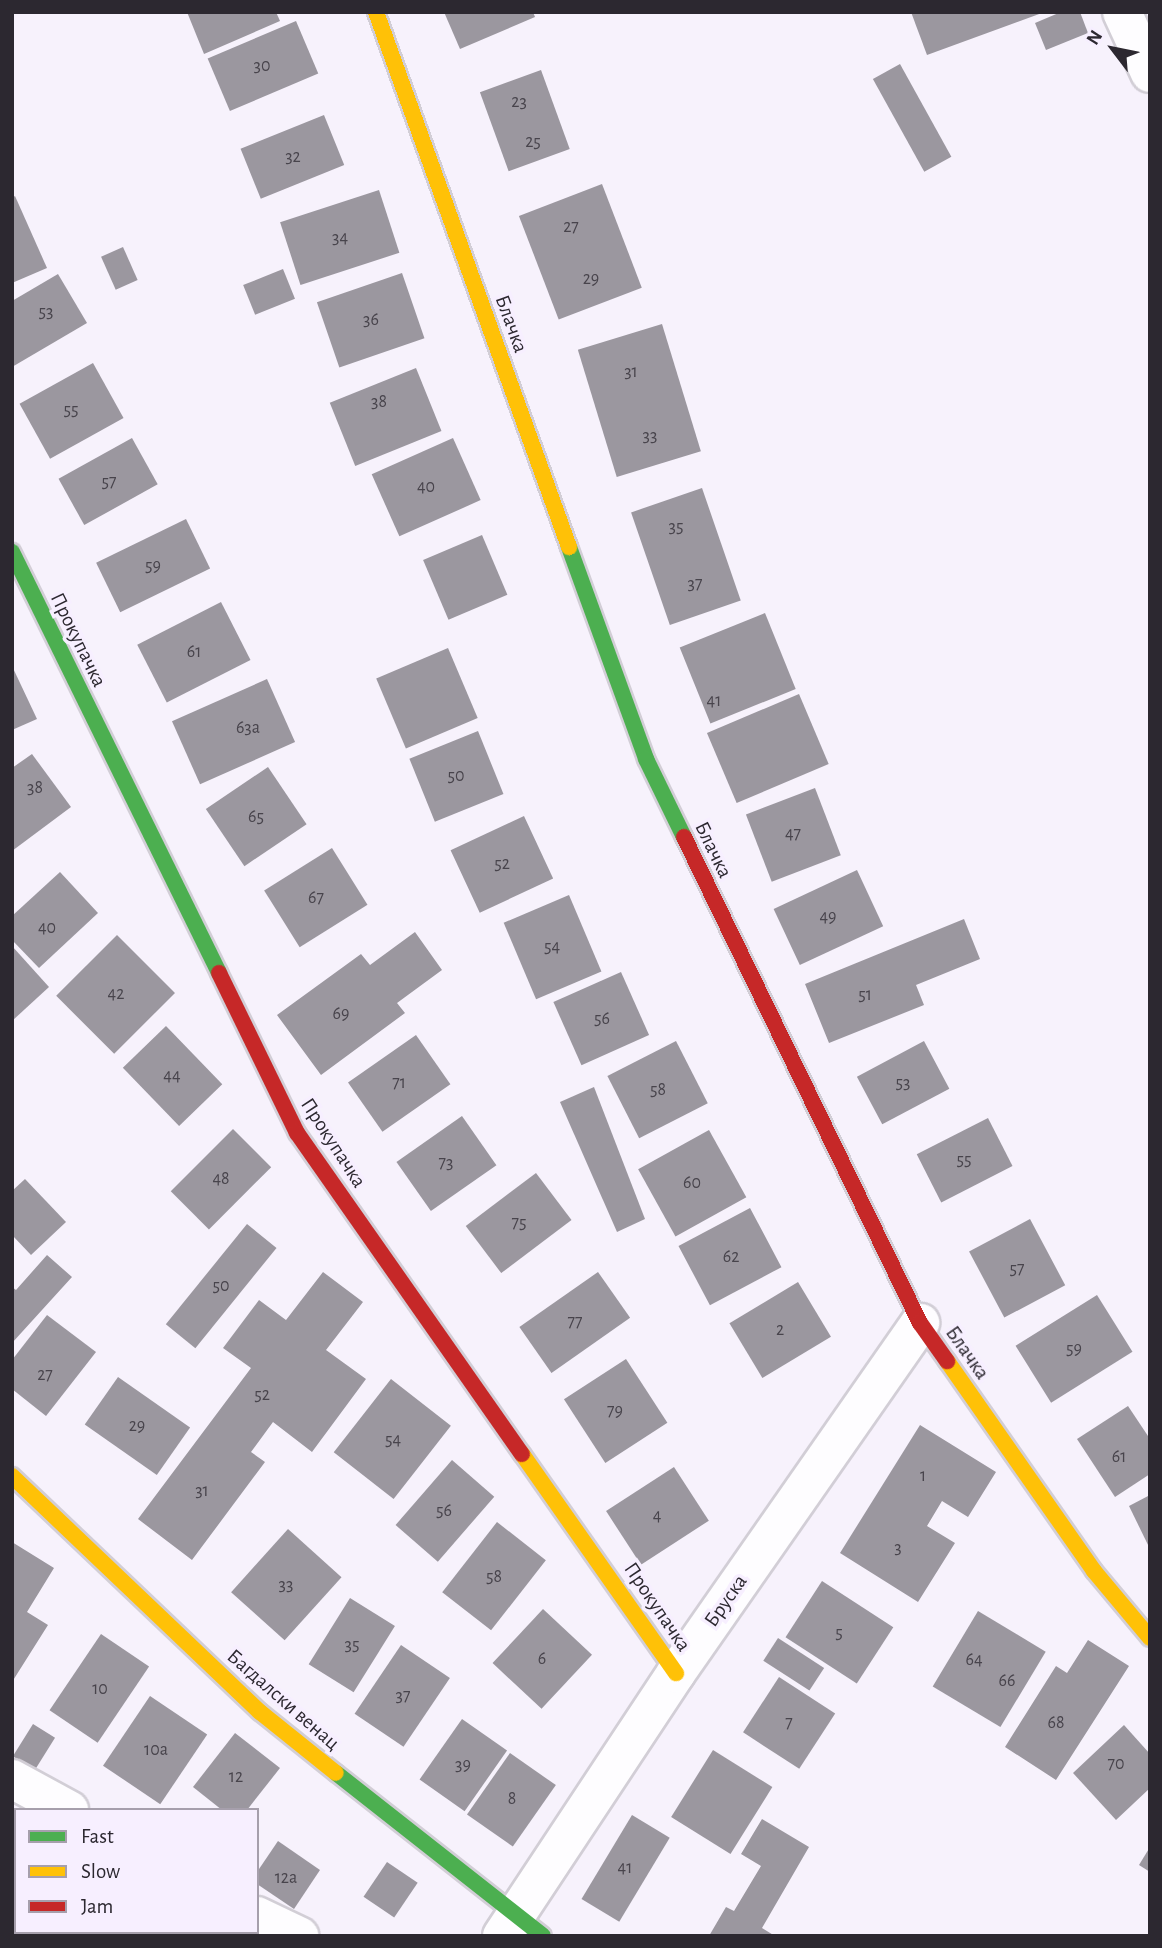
<!DOCTYPE html>
<meta charset="utf-8">
<style>
body{margin:0}
#map{position:relative;width:1162px;height:1948px;overflow:hidden;background:#f7f2fc;font-family:"Alegreya Sans",sans-serif}
div>[style]{position:absolute}
.building>*{inset:0;background:#9b979f;transform-origin:0 0}
.roads{filter:drop-shadow(2px 0 #d2ced6) drop-shadow(-2px 0 #d2ced6) drop-shadow(0 2px #d2ced6) drop-shadow(0 -2px #d2ced6)}
.street>*{height:38px;margin:-19px;padding:0 19px;transform-origin:19px;border-radius:19px;background:#fefdff}
.fast>*{height:16px;margin:-8px;padding:0 8px;transform-origin:8px;border-radius:8px;background:#4caf50}
.slow>*{height:16px;margin:-8px;padding:0 8px;transform-origin:8px;border-radius:8px;background:#ffc107}
.jam>*{height:16px;margin:-8px;padding:0 8px;transform-origin:8px;border-radius:8px;background:#c62828}
span{translate:-50% -50%;white-space:nowrap;text-align:center;line-height:1.15;-webkit-text-stroke:7px #f7efff;paint-order:stroke}
.number-label{font-size:18px;color:#48444c}
.number-label span{-webkit-text-stroke-width:0}
.street-label{font-size:21px;color:#2c2830}
.frame{position:absolute;inset:0;border:14px solid #2c2830;pointer-events:none}
.legend{position:absolute;left:14px;top:1808px;width:245px;height:126px;box-sizing:border-box;background:#f7efff;border:2px solid #a69fac;margin:0;padding:9px 12px;list-style:none;font-size:21px;color:#2c2830}
.legend li{display:flex;align-items:center;gap:14px;height:35px}
.legend b{width:35px;border:2px solid #a69fac}
.north{position:absolute;left:1078px;top:14px;width:70px;height:70px;-webkit-text-stroke:5px #f7efff;paint-order:stroke;rotate:302deg;font-size:19px;font-weight:700;line-height:28px;text-align:center;color:#2c2830}
.north::after{content:'';display:block;margin:auto;width:24px;height:32px;background:#2c2830;clip-path:polygon(50% 0,100% 100%,50% 72%,0 100%)}
</style>
<div id="map">
<div class="building">
<div style="clip-path:polygon(187px 12px,276px 12px,280px 21px,204px 54px)"></div>
<div style="clip-path:polygon(444px 12px,533px 12px,535px 17px,460px 49px)"></div>
<div style="clip-path:polygon(911px 12px,1042px 12px,1042px 13px,927px 55px)"></div>
<div style="clip-path:polygon(1061px 12px,1080px 12px,1088px 33px,1046px 50px,1035px 23px)"></div>
<div style="left:296px;top:21px;width:57px;height:96px;rotate:67deg"></div>
<div style="left:900px;top:64px;width:106px;height:31px;rotate:61deg"></div>
<div style="left:541px;top:70px;width:84px;height:65px;rotate:70deg"></div>
<div style="left:324px;top:115px;width:54px;height:90px;rotate:68deg"></div>
<div style="left:602px;top:184px;width:111px;height:89px;rotate:69deg"></div>
<div style="left:379px;top:190px;width:66px;height:104px;rotate:72deg"></div>
<div style="clip-path:polygon(15px 196px,47px 268px,12px 283px,12px 198px)"></div>
<div style="left:123px;top:247px;width:36px;height:24px;rotate:66deg"></div>
<div style="left:283px;top:269px;width:32px;height:43px;rotate:68deg"></div>
<div style="left:402px;top:273px;width:69px;height:90px;rotate:71deg"></div>
<div style="clip-path:polygon(58px 274px,87px 323px,12px 367px,12px 301px)"></div>
<div style="left:662px;top:324px;width:133px;height:88px;rotate:73deg"></div>
<div style="left:93px;top:363px;width:63px;height:84px;rotate:61deg"></div>
<div style="left:416px;top:368px;width:68px;height:93px;rotate:68deg"></div>
<div style="left:132px;top:438px;width:53px;height:84px;rotate:61deg"></div>
<div style="left:453px;top:438px;width:68px;height:89px;rotate:66deg"></div>
<div style="left:702px;top:488px;width:119px;height:75px;rotate:71deg"></div>
<div style="left:186px;top:519px;width:55px;height:100px;rotate:64deg"></div>
<div style="left:482px;top:535px;width:65px;height:64px;rotate:67deg"></div>
<div style="left:221px;top:602px;width:65px;height:94px;rotate:63deg"></div>
<div style="left:765px;top:613px;width:82px;height:92px;rotate:68deg"></div>
<div style="left:448px;top:648px;width:76px;height:78px;rotate:67deg"></div>
<div style="clip-path:polygon(12px 666px,37px 719px,12px 730px)"></div>
<div style="left:267px;top:679px;width:69px;height:104px;rotate:66deg"></div>
<div style="left:799px;top:694px;width:76px;height:100px;rotate:67deg"></div>
<div style="left:478px;top:731px;width:68px;height:74px;rotate:68deg"></div>
<div style="clip-path:polygon(32px 754px,71px 807px,12px 851px,12px 768px)"></div>
<div style="left:268px;top:767px;width:69px;height:75px;rotate:56deg"></div>
<div style="left:815px;top:788px;width:72px;height:74px;rotate:69deg"></div>
<div style="left:524px;top:816px;width:69px;height:81px;rotate:65deg"></div>
<div style="left:332px;top:848px;width:67px;height:80px;rotate:58deg"></div>
<div style="left:857px;top:870px;width:62px;height:92px;rotate:65deg"></div>
<div style="clip-path:polygon(60px 872px,98px 913px,39px 968px,12px 940px,12px 916px)"></div>
<div style="left:569px;top:895px;width:83px;height:71px;rotate:67deg"></div>
<div style="clip-path:polygon(964px 919px,980px 959px,916px 985px,924px 1005px,829px 1043px,805px 984px)"></div>
<div style="clip-path:polygon(415px 932px,442px 970px,397px 1003px,405px 1013px,321px 1075px,277px 1015px,361px 954px,370px 965px)"></div>
<div style="left:117px;top:935px;width:82px;height:86px;rotate:45deg"></div>
<div style="clip-path:polygon(12px 946px,49px 987px,12px 1021px)"></div>
<div style="left:621px;top:972px;width:69px;height:74px;rotate:66deg"></div>
<div style="left:166px;top:1026px;width:81px;height:60px;rotate:46deg"></div>
<div style="left:416px;top:1035px;width:60px;height:83px;rotate:55deg"></div>
<div style="left:676px;top:1041px;width:70px;height:77px;rotate:63deg"></div>
<div style="left:924px;top:1041px;width:54px;height:76px;rotate:62deg"></div>
<div style="clip-path:polygon(594px 1087px,645px 1219px,617px 1232px,560px 1102px)"></div>
<div style="left:462px;top:1116px;width:60px;height:80px;rotate:55deg"></div>
<div style="left:988px;top:1118px;width:54px;height:80px;rotate:63deg"></div>
<div style="left:233px;top:1129px;width:54px;height:88px;rotate:45deg"></div>
<div style="left:709px;top:1130px;width:77px;height:81px;rotate:61deg"></div>
<div style="left:536px;top:1173px;width:59px;height:88px;rotate:53deg"></div>
<div style="clip-path:polygon(25px 1179px,66px 1222px,31px 1255px,12px 1235px,12px 1191px)"></div>
<div style="left:750px;top:1208px;width:67px;height:81px;rotate:62deg"></div>
<div style="left:1030px;top:1219px;width:75px;height:69px;rotate:62deg"></div>
<div style="left:247px;top:1224px;width:38px;height:129px;rotate:39deg"></div>
<div style="clip-path:polygon(47px 1255px,72px 1277px,12px 1343px,12px 1287px,16px 1290px)"></div>
<div style="clip-path:polygon(323px 1272px,363px 1302px,326px 1350px,366px 1379px,312px 1452px,273px 1422px,251px 1452px,265px 1462px,192px 1560px,138px 1519px,251px 1368px,223px 1348px,259px 1300px,286px 1320px)"></div>
<div style="left:598px;top:1272px;width:56px;height:96px;rotate:55deg"></div>
<div style="left:798px;top:1282px;width:64px;height:80px;rotate:59deg"></div>
<div style="left:1097px;top:1295px;width:67px;height:96px;rotate:58deg"></div>
<div style="clip-path:polygon(47px 1315px,96px 1352px,46px 1416px,12px 1389px,12px 1360px)"></div>
<div style="left:626px;top:1359px;width:76px;height:74px;rotate:57deg"></div>
<div style="left:118px;top:1377px;width:88px;height:58px;rotate:35deg"></div>
<div style="left:391px;top:1379px;width:76px;height:93px;rotate:38deg"></div>
<div style="clip-path:polygon(1128px 1406px,1150px 1439px,1150px 1474px,1115px 1497px,1077px 1439px)"></div>
<div style="clip-path:polygon(920px 1425px,996px 1472px,968px 1517px,942px 1501px,927px 1526px,955px 1543px,918px 1602px,840px 1553px)"></div>
<div style="left:452px;top:1460px;width:56px;height:86px;rotate:41deg"></div>
<div style="left:674px;top:1467px;width:64px;height:81px;rotate:57deg"></div>
<div style="clip-path:polygon(1150px 1495px,1150px 1549px,1129px 1506px)"></div>
<div style="left:497px;top:1522px;width:62px;height:89px;rotate:38deg"></div>
<div style="left:288px;top:1529px;width:72px;height:85px;rotate:42deg"></div>
<div style="clip-path:polygon(12px 1542px,54px 1568px,27px 1612px,48px 1625px,12px 1682px)"></div>
<div style="left:822px;top:1581px;width:85px;height:67px;rotate:33deg"></div>
<div style="left:350px;top:1598px;width:53px;height:78px;rotate:32deg"></div>
<div style="left:543px;top:1609px;width:67px;height:74px;rotate:43deg"></div>
<div style="left:978px;top:1611px;width:79px;height:88px;rotate:31deg"></div>
<div style="left:101px;top:1634px;width:58px;height:92px;rotate:34deg"></div>
<div style="left:778px;top:1638px;width:55px;height:27px;rotate:33deg"></div>
<div style="clip-path:polygon(1088px 1640px,1129px 1666px,1056px 1780px,1005px 1747px,1056px 1666px,1067px 1673px)"></div>
<div style="left:401px;top:1645px;width:59px;height:83px;rotate:34deg"></div>
<div style="left:779px;top:1677px;width:67px;height:66px;rotate:33deg"></div>
<div style="left:150px;top:1696px;width:69px;height:84px;rotate:34deg"></div>
<div style="left:462px;top:1719px;width:55px;height:74px;rotate:35deg"></div>
<div style="left:33px;top:1724px;width:26px;height:38px;rotate:32deg"></div>
<div style="clip-path:polygon(1124px 1725px,1150px 1754px,1150px 1788px,1116px 1820px,1073px 1773px)"></div>
<div style="clip-path:polygon(235px 1733px,280px 1768px,247px 1810px,222px 1810px,193px 1787px)"></div>
<div style="left:713px;top:1750px;width:70px;height:79px;rotate:32deg"></div>
<div style="left:510px;top:1753px;width:56px;height:75px;rotate:35deg"></div>
<div style="left:632px;top:1815px;width:44px;height:98px;rotate:31deg"></div>
<div style="clip-path:polygon(762px 1819px,809px 1847px,762px 1928px,775px 1936px,709px 1936px,726px 1907px,734px 1911px,761px 1866px,741px 1854px)"></div>
<div style="clip-path:polygon(278px 1841px,320px 1870px,294px 1909px,257px 1884px,257px 1872px)"></div>
<div style="left:12px;top:1845px;width:4px;height:74px;rotate:27deg"></div>
<div style="clip-path:polygon(1150px 1847px,1150px 1872px,1139px 1865px)"></div>
<div style="left:387px;top:1862px;width:37px;height:42px;rotate:34deg"></div>
<div style="clip-path:polygon(54px 1932px,114px 1932px,52px 1936px)"></div>
</div>
<div class="roads">
<div class="street">
<div style="left:1122px;top:12px;width:67px;rotate:65.3deg"></div>
<div style="left:12px;top:1779px;width:65px;rotate:28.5deg"></div>
<div style="left:257px;top:1916px;width:47px;rotate:25.5deg"></div>
<div style="left:502px;top:1936px;width:315px;rotate:-56.5deg"></div>
<div style="left:676px;top:1673px;width:427px;rotate:-55.1deg"></div>
</div>
<div class="fast">
<div style="left:569px;top:547px;width:226px;rotate:70deg"></div>
<div style="left:646px;top:759px;width:87px;rotate:64deg"></div>
<div style="left:12px;top:552px;width:469px;rotate:63.8deg"></div>
<div style="left:336px;top:1773px;width:263px;rotate:38.2deg"></div>
</div>
<div class="slow">
<div style="left:376px;top:12px;width:569px;rotate:70.16deg"></div>
<div style="left:947px;top:1361px;width:256px;rotate:55deg"></div>
<div style="left:1094px;top:1571px;width:87px;rotate:50.1deg"></div>
<div style="left:522px;top:1454px;width:268px;rotate:54.9deg"></div>
<div style="left:12px;top:1476px;width:342px;rotate:43.6deg"></div>
<div style="left:260px;top:1712px;width:97px;rotate:38.8deg"></div>
</div>
<div class="jam">
<div style="left:684px;top:837px;width:540px;rotate:64.1deg"></div>
<div style="left:920px;top:1323px;width:47px;rotate:54.6deg"></div>
<div style="left:219px;top:973px;width:178px;rotate:64deg"></div>
<div style="left:297px;top:1133px;width:392px;rotate:55deg"></div>
</div>
</div>
<div class="number-label">
<span style="left:262px;top:66px">30</span>
<span style="left:519px;top:102px">23</span>
<span style="left:533px;top:142px">25</span>
<span style="left:293px;top:157px">32</span>
<span style="left:571px;top:227px">27</span>
<span style="left:340px;top:238px">34</span>
<span style="left:591px;top:279px">29</span>
<span style="left:46px;top:312px">53</span>
<span style="left:371px;top:320px">36</span>
<span style="left:631px;top:372px">31</span>
<span style="left:379px;top:402px">38</span>
<span style="left:71px;top:410px">55</span>
<span style="left:650px;top:436px">33</span>
<span style="left:109px;top:482px">57</span>
<span style="left:426px;top:487px">40</span>
<span style="left:676px;top:527px">35</span>
<span style="left:153px;top:566px">59</span>
<span style="left:695px;top:584px">37</span>
<span style="left:194px;top:652px">61</span>
<span style="left:714px;top:701px">41</span>
<span style="left:248px;top:728px">63a</span>
<span style="left:456px;top:776px">50</span>
<span style="left:35px;top:788px">38</span>
<span style="left:256px;top:817px">65</span>
<span style="left:793px;top:834px">47</span>
<span style="left:502px;top:864px">52</span>
<span style="left:316px;top:898px">67</span>
<span style="left:828px;top:917px">49</span>
<span style="left:47px;top:928px">40</span>
<span style="left:552px;top:947px">54</span>
<span style="left:116px;top:994px">42</span>
<span style="left:865px;top:995px">51</span>
<span style="left:341px;top:1014px">69</span>
<span style="left:602px;top:1019px">56</span>
<span style="left:172px;top:1076px">44</span>
<span style="left:399px;top:1083px">71</span>
<span style="left:903px;top:1083px">53</span>
<span style="left:658px;top:1090px">58</span>
<span style="left:964px;top:1160px">55</span>
<span style="left:446px;top:1163px">73</span>
<span style="left:221px;top:1179px">48</span>
<span style="left:692px;top:1183px">60</span>
<span style="left:519px;top:1223px">75</span>
<span style="left:731px;top:1257px">62</span>
<span style="left:1017px;top:1269px">57</span>
<span style="left:221px;top:1286px">50</span>
<span style="left:575px;top:1322px">77</span>
<span style="left:780px;top:1330px">2</span>
<span style="left:1074px;top:1349px">59</span>
<span style="left:45px;top:1375px">27</span>
<span style="left:262px;top:1395px">52</span>
<span style="left:615px;top:1411px">79</span>
<span style="left:137px;top:1426px">29</span>
<span style="left:393px;top:1440px">54</span>
<span style="left:1119px;top:1457px">61</span>
<span style="left:923px;top:1476px">1</span>
<span style="left:202px;top:1491px">31</span>
<span style="left:444px;top:1511px">56</span>
<span style="left:657px;top:1516px">4</span>
<span style="left:898px;top:1548px">3</span>
<span style="left:494px;top:1577px">58</span>
<span style="left:286px;top:1585px">33</span>
<span style="left:839px;top:1633px">5</span>
<span style="left:352px;top:1645px">35</span>
<span style="left:542px;top:1659px">6</span>
<span style="left:974px;top:1660px">64</span>
<span style="left:1007px;top:1681px">66</span>
<span style="left:100px;top:1689px">10</span>
<span style="left:403px;top:1696px">37</span>
<span style="left:789px;top:1723px">7</span>
<span style="left:1056px;top:1723px">68</span>
<span style="left:156px;top:1750px">10a</span>
<span style="left:1116px;top:1764px">70</span>
<span style="left:463px;top:1765px">39</span>
<span style="left:236px;top:1777px">12</span>
<span style="left:512px;top:1799px">8</span>
<span style="left:625px;top:1868px">41</span>
<span style="left:286px;top:1878px">12a</span>
</div>
<div class="street-label">
<span style="left:511px;top:324px;rotate:70deg">Блачка</span>
<span style="left:78px;top:640px;rotate:64deg">Прокупачка</span>
<span style="left:713px;top:850px;rotate:64deg">Блачка</span>
<span style="left:333px;top:1143px;rotate:57deg">Прокупачка</span>
<span style="left:967px;top:1353px;rotate:55deg">Блачка</span>
<span style="left:726px;top:1601px;rotate:-55deg">Бруска</span>
<span style="left:657px;top:1607px;rotate:56deg">Прокупачка</span>
<span style="left:283px;top:1700px;rotate:41deg">Багдалски венац</span>
</div>
<div class="frame"></div>
<ul class="legend">
<li><b style="height:9px;background:#4caf50"></b>Fast</li>
<li><b style="height:9px;background:#ffc107"></b>Slow</li>
<li><b style="height:9px;background:#c62828"></b>Jam</li>
</ul>
<div class="north">N</div>
</div>
